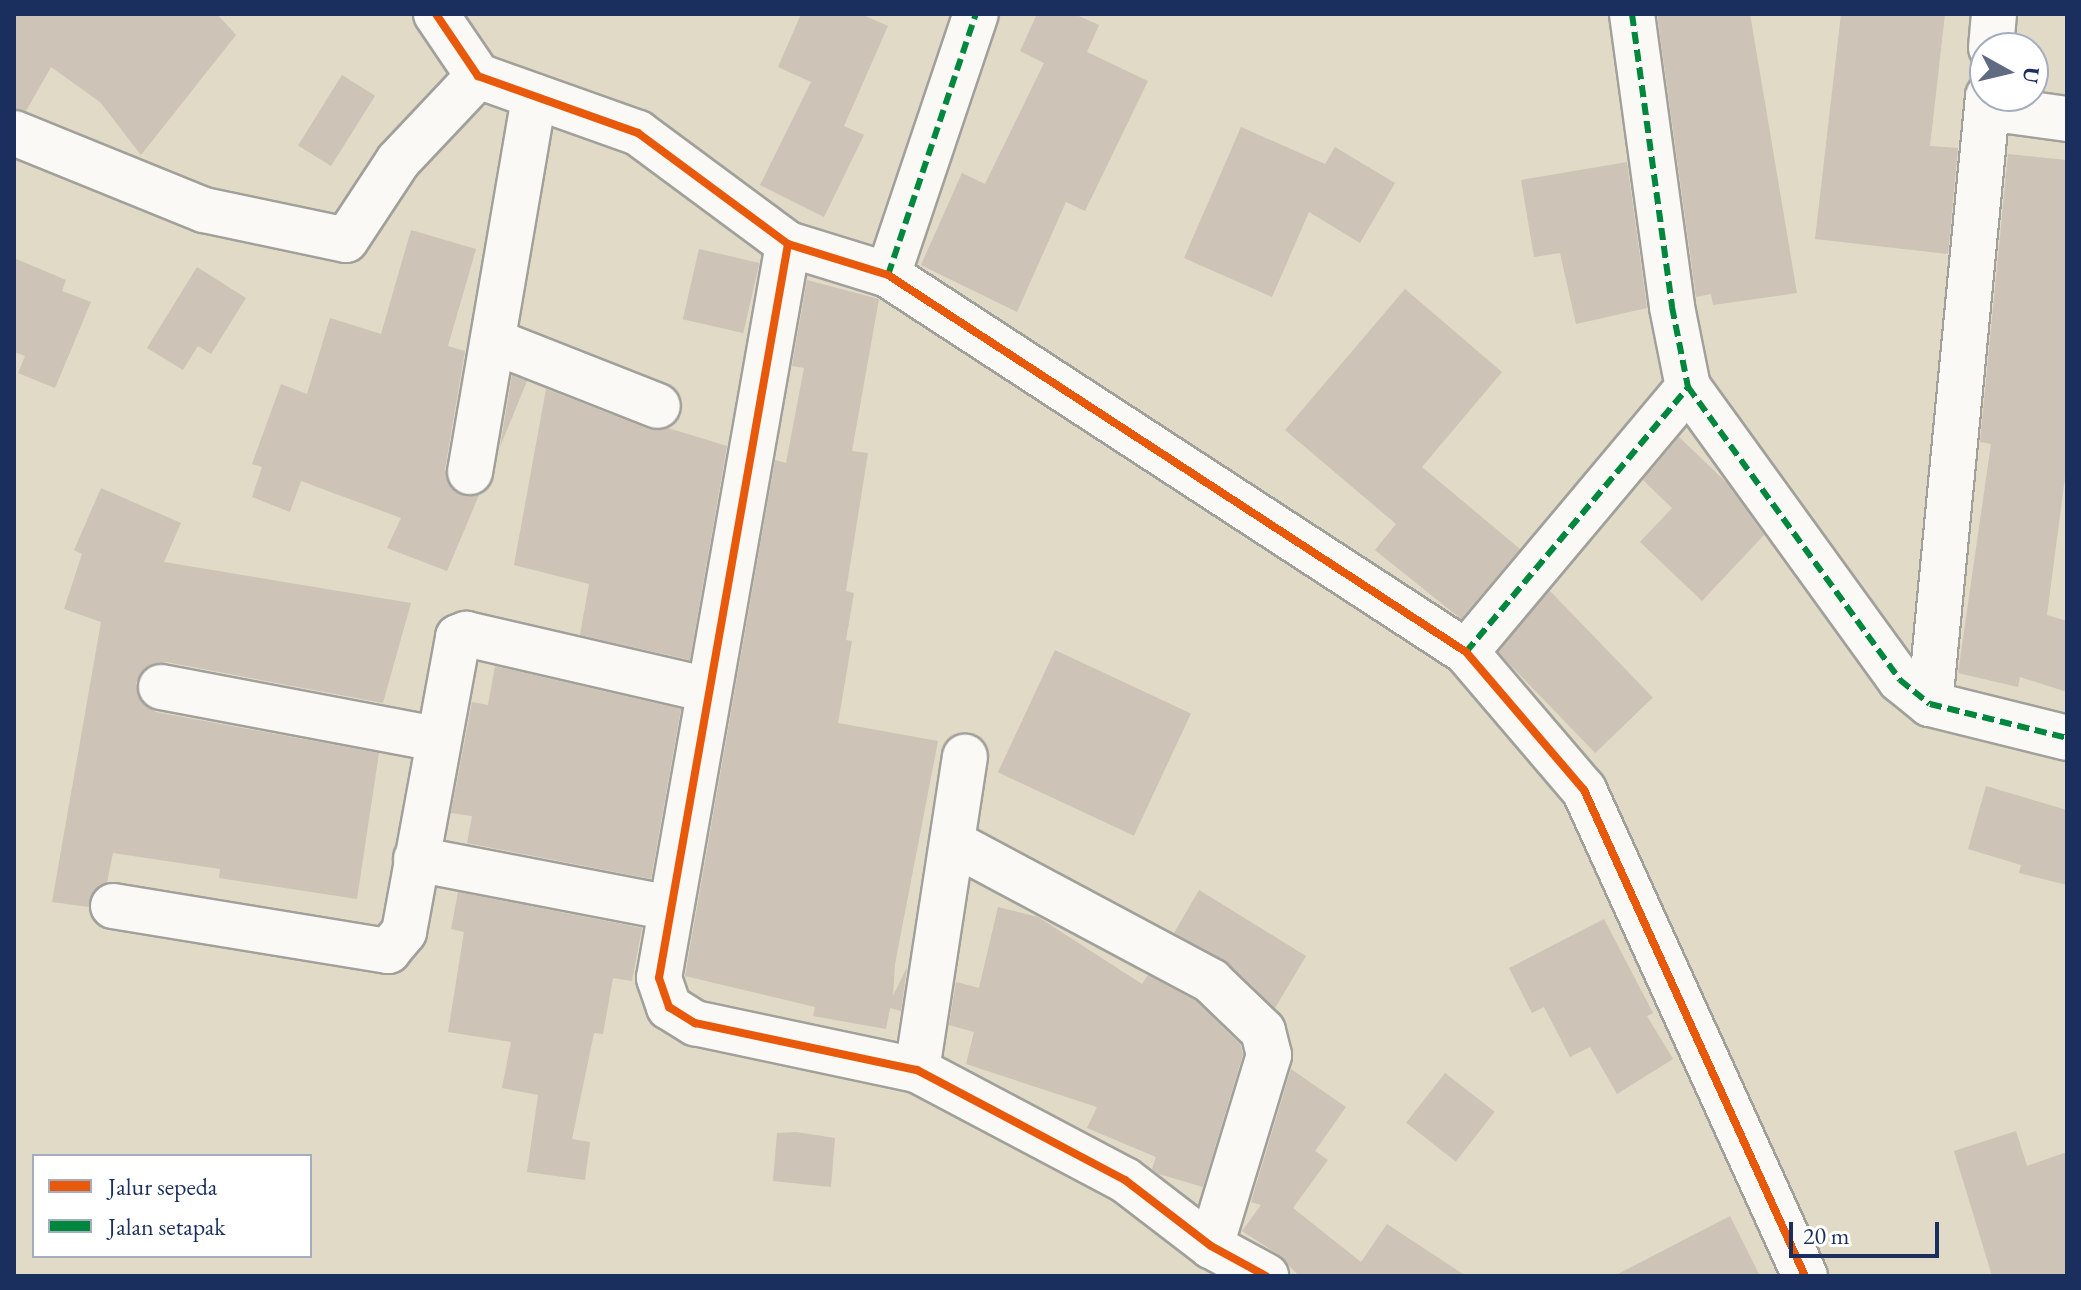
<!DOCTYPE html>
<style>
body{margin:0}
#map{position:relative;width:2081px;height:1290px;overflow:hidden;background:#e0dac6;font-family:"EB Garamond",serif}
div>[style]{position:absolute}
.building>*{inset:0;background:#cdc3b6;transform-origin:0 0}
.roads{filter:drop-shadow(2px 0 #a1a09a) drop-shadow(-2px 0 #a1a09a) drop-shadow(0 2px #a1a09a) drop-shadow(0 -2px #a1a09a)}
.minor>*{height:44px;margin:-22px;padding:0 22px;transform-origin:22px;border-radius:22px;background:#faf9f6}
.quiet>*{height:6px;margin-top:-3px;transform-origin:0;background:repeating-linear-gradient(90deg,#00873e 0 12px,transparent 0 18px)}
.cycleway>*{height:8px;margin:-4px;padding:0 4px;transform-origin:4px;border-radius:4px;background:#e8590c}
span{translate:-50% -50%;white-space:nowrap;text-align:center;line-height:1.15;-webkit-text-stroke:7px #fff;paint-order:stroke}
.frame{position:absolute;inset:0;border:16px solid #1b2f5e;pointer-events:none}
.legend{position:absolute;left:32px;top:1154px;width:280px;height:104px;box-sizing:border-box;background:#fff;border:2px solid #a4acbf;margin:0;padding:10px 14px;list-style:none;font-size:24px;color:#1b2f5e}
.legend li{display:flex;align-items:center;gap:16px;height:40px}
.legend b{width:40px;border:2px solid #a4acbf}
.north{position:absolute;left:1969px;top:32px;width:80px;height:80px;box-sizing:border-box;background:#fff;border:2px solid #a4acbf;border-radius:50%;rotate:98deg;font-size:22px;font-weight:700;line-height:32px;text-align:center;color:#1b2f5e}
.north::after{content:'';display:block;margin:auto;width:28px;height:36px;background:#606b82;clip-path:polygon(50% 0,100% 100%,50% 72%,0 100%)}
.scale{position:absolute;left:1789px;top:1222px;width:150px;height:36px;box-sizing:border-box;border:4px solid #1b2f5e;border-top:0;padding-left:10px;font-size:24px;line-height:28px;white-space:nowrap;color:#1b2f5e;-webkit-text-stroke:6px #fff;paint-order:stroke}
</style>
<div id="map">
<div class="building">
<div style="clip-path:polygon(14px 14px,217px 14px,236px 35px,141px 155px,100px 102px,51px 67px,26px 111px,14px 109px)"></div>
<div style="clip-path:polygon(801px 14px,861px 14px,888px 26px,844px 126px,864px 135px,824px 217px,760px 185px,811px 82px,778px 67px)"></div>
<div style="clip-path:polygon(1037px 14px,1074px 14px,1099px 25px,1087px 52px,1148px 81px,1085px 211px,1066px 202px,1017px 312px,921px 265px,962px 173px,985px 184px,1044px 63px,1020px 51px)"></div>
<div style="clip-path:polygon(1657px 14px,1750px 14px,1797px 293px,1713px 305px,1711px 294px,1696px 297px)"></div>
<div style="clip-path:polygon(1841px 14px,1945px 14px,1930px 146px,1958px 148px,1948px 254px,1815px 239px)"></div>
<div style="left:342px;top:75px;width:39px;height:83px;rotate:32deg"></div>
<div style="clip-path:polygon(1241px 127px,1325px 164px,1335px 147px,1395px 183px,1360px 243px,1309px 212px,1272px 297px,1184px 258px)"></div>
<div style="clip-path:polygon(2008px 154px,2067px 160px,2067px 462px,2047px 615px,2067px 621px,2067px 692px,2020px 677px,2018px 687px,1958px 673px,1991px 444px,1980px 442px)"></div>
<div style="clip-path:polygon(1627px 162px,1647px 308px,1576px 324px,1560px 253px,1534px 257px,1521px 180px)"></div>
<div style="clip-path:polygon(411px 230px,476px 249px,448px 346px,465px 351px,445px 469px,455px 492px,479px 495px,447px 571px,387px 548px,401px 518px,301px 481px,290px 512px,252px 497px,262px 467px,252px 464px,281px 384px,307px 394px,330px 318px,381px 334px)"></div>
<div style="left:699px;top:249px;width:62px;height:72px;rotate:13deg"></div>
<div style="clip-path:polygon(14px 258px,66px 280px,62px 291px,91px 302px,55px 388px,18px 373px,25px 356px,14px 352px)"></div>
<div style="clip-path:polygon(197px 267px,246px 298px,211px 354px,198px 346px,183px 370px,147px 348px)"></div>
<div style="clip-path:polygon(807px 280px,879px 299px,852px 451px,868px 453px,846px 591px,854px 593px,846px 640px,852px 641px,838px 723px,938px 741px,895px 964px,893px 996px,907px 967px,901px 1011px,890px 1008px,886px 1029px,813px 1016px,815px 1007px,685px 976px,775px 460px,786px 463px,804px 368px,792px 366px)"></div>
<div style="clip-path:polygon(1405px 289px,1502px 372px,1422px 467px,1520px 549px,1461px 619px,1375px 550px,1396px 524px,1285px 430px)"></div>
<div style="clip-path:polygon(512px 375px,527px 381px,500px 447px)"></div>
<div style="clip-path:polygon(546px 389px,649px 429px,668px 428px,727px 446px,690px 660px,580px 635px,589px 584px,514px 565px)"></div>
<div style="clip-path:polygon(1679px 437px,1727px 483px,1764px 535px,1702px 601px,1640px 542px,1672px 508px,1643px 480px)"></div>
<div style="clip-path:polygon(101px 488px,181px 523px,164px 562px,411px 603px,383px 703px,166px 662px,143px 670px,136px 683px,144px 705px,156px 712px,379px 753px,357px 899px,219px 878px,220px 869px,113px 853px,107px 882px,93px 891px,89px 907px,52px 902px,101px 622px,64px 609px,82px 554px,74px 550px)"></div>
<div style="left:1550px;top:591px;width:148px;height:80px;rotate:46deg"></div>
<div style="left:1055px;top:650px;width:150px;height:135px;rotate:25deg"></div>
<div style="clip-path:polygon(495px 666px,681px 709px,651px 879px,467px 843px,472px 816px,451px 813px,472px 702px,488px 705px)"></div>
<div style="clip-path:polygon(1986px 786px,2067px 810px,2067px 885px,2019px 873px,2021px 865px,1968px 849px)"></div>
<div style="clip-path:polygon(1199px 890px,1306px 956px,1275px 1008px,1228px 963px,1174px 933px)"></div>
<div style="clip-path:polygon(458px 892px,642px 928px,632px 981px,613px 978px,603px 1034px,594px 1033px,572px 1139px,590px 1142px,585px 1180px,527px 1172px,538px 1095px,502px 1088px,511px 1042px,448px 1032px,464px 932px,451px 929px)"></div>
<div style="clip-path:polygon(998px 907px,1038px 917px,1142px 984px,1148px 975px,1196px 1001px,1240px 1044px,1243px 1054px,1203px 1187px,1159px 1174px,1152px 1169px,1156px 1157px,1087px 1128px,1097px 1107px,966px 1064px,974px 1032px,949px 1025px,956px 982px,979px 988px)"></div>
<div style="clip-path:polygon(1604px 919px,1653px 1013px,1647px 1016px,1673px 1059px,1617px 1094px,1590px 1047px,1570px 1057px,1544px 1007px,1532px 1013px,1509px 968px)"></div>
<div style="clip-path:polygon(1291px 1069px,1346px 1107px,1315px 1151px,1328px 1160px,1293px 1208px,1361px 1262px,1387px 1224px,1466px 1276px,1299px 1276px,1279px 1255px,1242px 1231px,1261px 1205px,1251px 1202px)"></div>
<div style="left:1445px;top:1073px;width:63px;height:63px;rotate:38deg"></div>
<div style="clip-path:polygon(2016px 1131px,2027px 1166px,2067px 1152px,2067px 1276px,1992px 1276px,1954px 1151px)"></div>
<div style="clip-path:polygon(796px 1132px,835px 1138px,831px 1187px,773px 1181px,777px 1133px)"></div>
<div style="clip-path:polygon(1730px 1216px,1760px 1276px,1614px 1276px)"></div>
</div>
<div class="roads">
<div class="minor">
<div style="left:436px;top:14px;width:75px;rotate:55.9deg"></div>
<div style="left:478px;top:76px;width:170px;rotate:19.6deg"></div>
<div style="left:638px;top:133px;width:187px;rotate:36.5deg"></div>
<div style="left:788px;top:244px;width:105px;rotate:17.2deg"></div>
<div style="left:888px;top:275px;width:690px;rotate:33.11deg"></div>
<div style="left:1466px;top:652px;width:182px;rotate:49.5deg"></div>
<div style="left:1584px;top:790px;width:534px;rotate:65.55deg"></div>
<div style="left:1632px;top:14px;width:296px;rotate:82.2deg"></div>
<div style="left:1672px;top:307px;width:82px;rotate:78.7deg"></div>
<div style="left:1688px;top:387px;width:362px;rotate:54.1deg"></div>
<div style="left:1900px;top:680px;width:38px;rotate:39deg"></div>
<div style="left:1930px;top:704px;width:141px;rotate:13.9deg"></div>
<div style="left:1991px;top:48px;width:34px;rotate:-85deg"></div>
<div style="left:1987px;top:108px;width:81px;rotate:7.8deg"></div>
<div style="left:14px;top:133px;width:205px;rotate:22.1deg"></div>
<div style="left:204px;top:210px;width:145px;rotate:11.9deg"></div>
<div style="left:346px;top:240px;width:95px;rotate:-56.6deg"></div>
<div style="left:398px;top:161px;width:117px;rotate:-46.7deg"></div>
<div style="left:788px;top:244px;width:745px;rotate:99.97deg"></div>
<div style="left:659px;top:978px;width:31px;rotate:71deg"></div>
<div style="left:669px;top:1007px;width:31px;rotate:32deg"></div>
<div style="left:695px;top:1023px;width:227px;rotate:12deg"></div>
<div style="left:917px;top:1070px;width:235px;rotate:27.9deg"></div>
<div style="left:1125px;top:1180px;width:108px;rotate:37.5deg"></div>
<div style="left:1211px;top:1246px;width:63px;rotate:28.6deg"></div>
<div style="left:888px;top:275px;width:275px;rotate:-71.4deg"></div>
<div style="left:493px;top:341px;width:177px;rotate:21.5deg"></div>
<div style="left:470px;top:472px;width:381px;rotate:-80.3deg"></div>
<div style="left:1466px;top:652px;width:346px;rotate:-50deg"></div>
<div style="left:161px;top:687px;width:281px;rotate:10.7deg"></div>
<div style="left:1930px;top:704px;width:611px;rotate:-84.55deg"></div>
<div style="left:953px;top:843px;width:293px;rotate:28.1deg"></div>
<div style="left:1211px;top:981px;width:72px;rotate:43.9deg"></div>
<div style="left:1263px;top:1031px;width:25px;rotate:76deg"></div>
<div style="left:1269px;top:1055px;width:200px;rotate:106.9deg"></div>
<div style="left:416px;top:859px;width:259px;rotate:10.9deg"></div>
<div style="left:113px;top:906px;width:279px;rotate:9.3deg"></div>
<div style="left:388px;top:951px;width:25px;rotate:-50deg"></div>
<div style="left:404px;top:932px;width:300px;rotate:-79.6deg"></div>
<div style="left:458px;top:637px;width:9px;rotate:-21deg"></div>
<div style="left:466px;top:634px;width:248px;rotate:13deg"></div>
<div style="left:917px;top:1070px;width:317px;rotate:-81.3deg"></div>
</div>
</div>
<div class="quiet">
<div style="left:1632px;top:14px;width:296px;rotate:82.2deg"></div>
<div style="left:1672px;top:307px;width:82px;rotate:78.7deg"></div>
<div style="left:1688px;top:387px;width:362px;rotate:54.1deg"></div>
<div style="left:1900px;top:680px;width:38px;rotate:39deg"></div>
<div style="left:1930px;top:704px;width:141px;rotate:13.9deg"></div>
<div style="left:888px;top:275px;width:275px;rotate:-71.4deg"></div>
<div style="left:1466px;top:652px;width:346px;rotate:-50deg"></div>
</div>
<div class="cycleway">
<div style="left:436px;top:14px;width:75px;rotate:55.9deg"></div>
<div style="left:478px;top:76px;width:170px;rotate:19.6deg"></div>
<div style="left:638px;top:133px;width:187px;rotate:36.5deg"></div>
<div style="left:788px;top:244px;width:105px;rotate:17.2deg"></div>
<div style="left:888px;top:275px;width:690px;rotate:33.11deg"></div>
<div style="left:1466px;top:652px;width:182px;rotate:49.5deg"></div>
<div style="left:1584px;top:790px;width:534px;rotate:65.55deg"></div>
<div style="left:788px;top:244px;width:745px;rotate:99.97deg"></div>
<div style="left:659px;top:978px;width:31px;rotate:71deg"></div>
<div style="left:669px;top:1007px;width:31px;rotate:32deg"></div>
<div style="left:695px;top:1023px;width:227px;rotate:12deg"></div>
<div style="left:917px;top:1070px;width:235px;rotate:27.9deg"></div>
<div style="left:1125px;top:1180px;width:108px;rotate:37.5deg"></div>
<div style="left:1211px;top:1246px;width:63px;rotate:28.6deg"></div>
</div>
<div class="frame"></div>
<ul class="legend">
<li><b style="height:10px;background:#e8590c"></b>Jalur sepeda</li>
<li><b style="height:10px;background:#00873e"></b>Jalan setapak</li>
</ul>
<div class="north">U</div>
<div class="scale">20 m</div>
</div>
